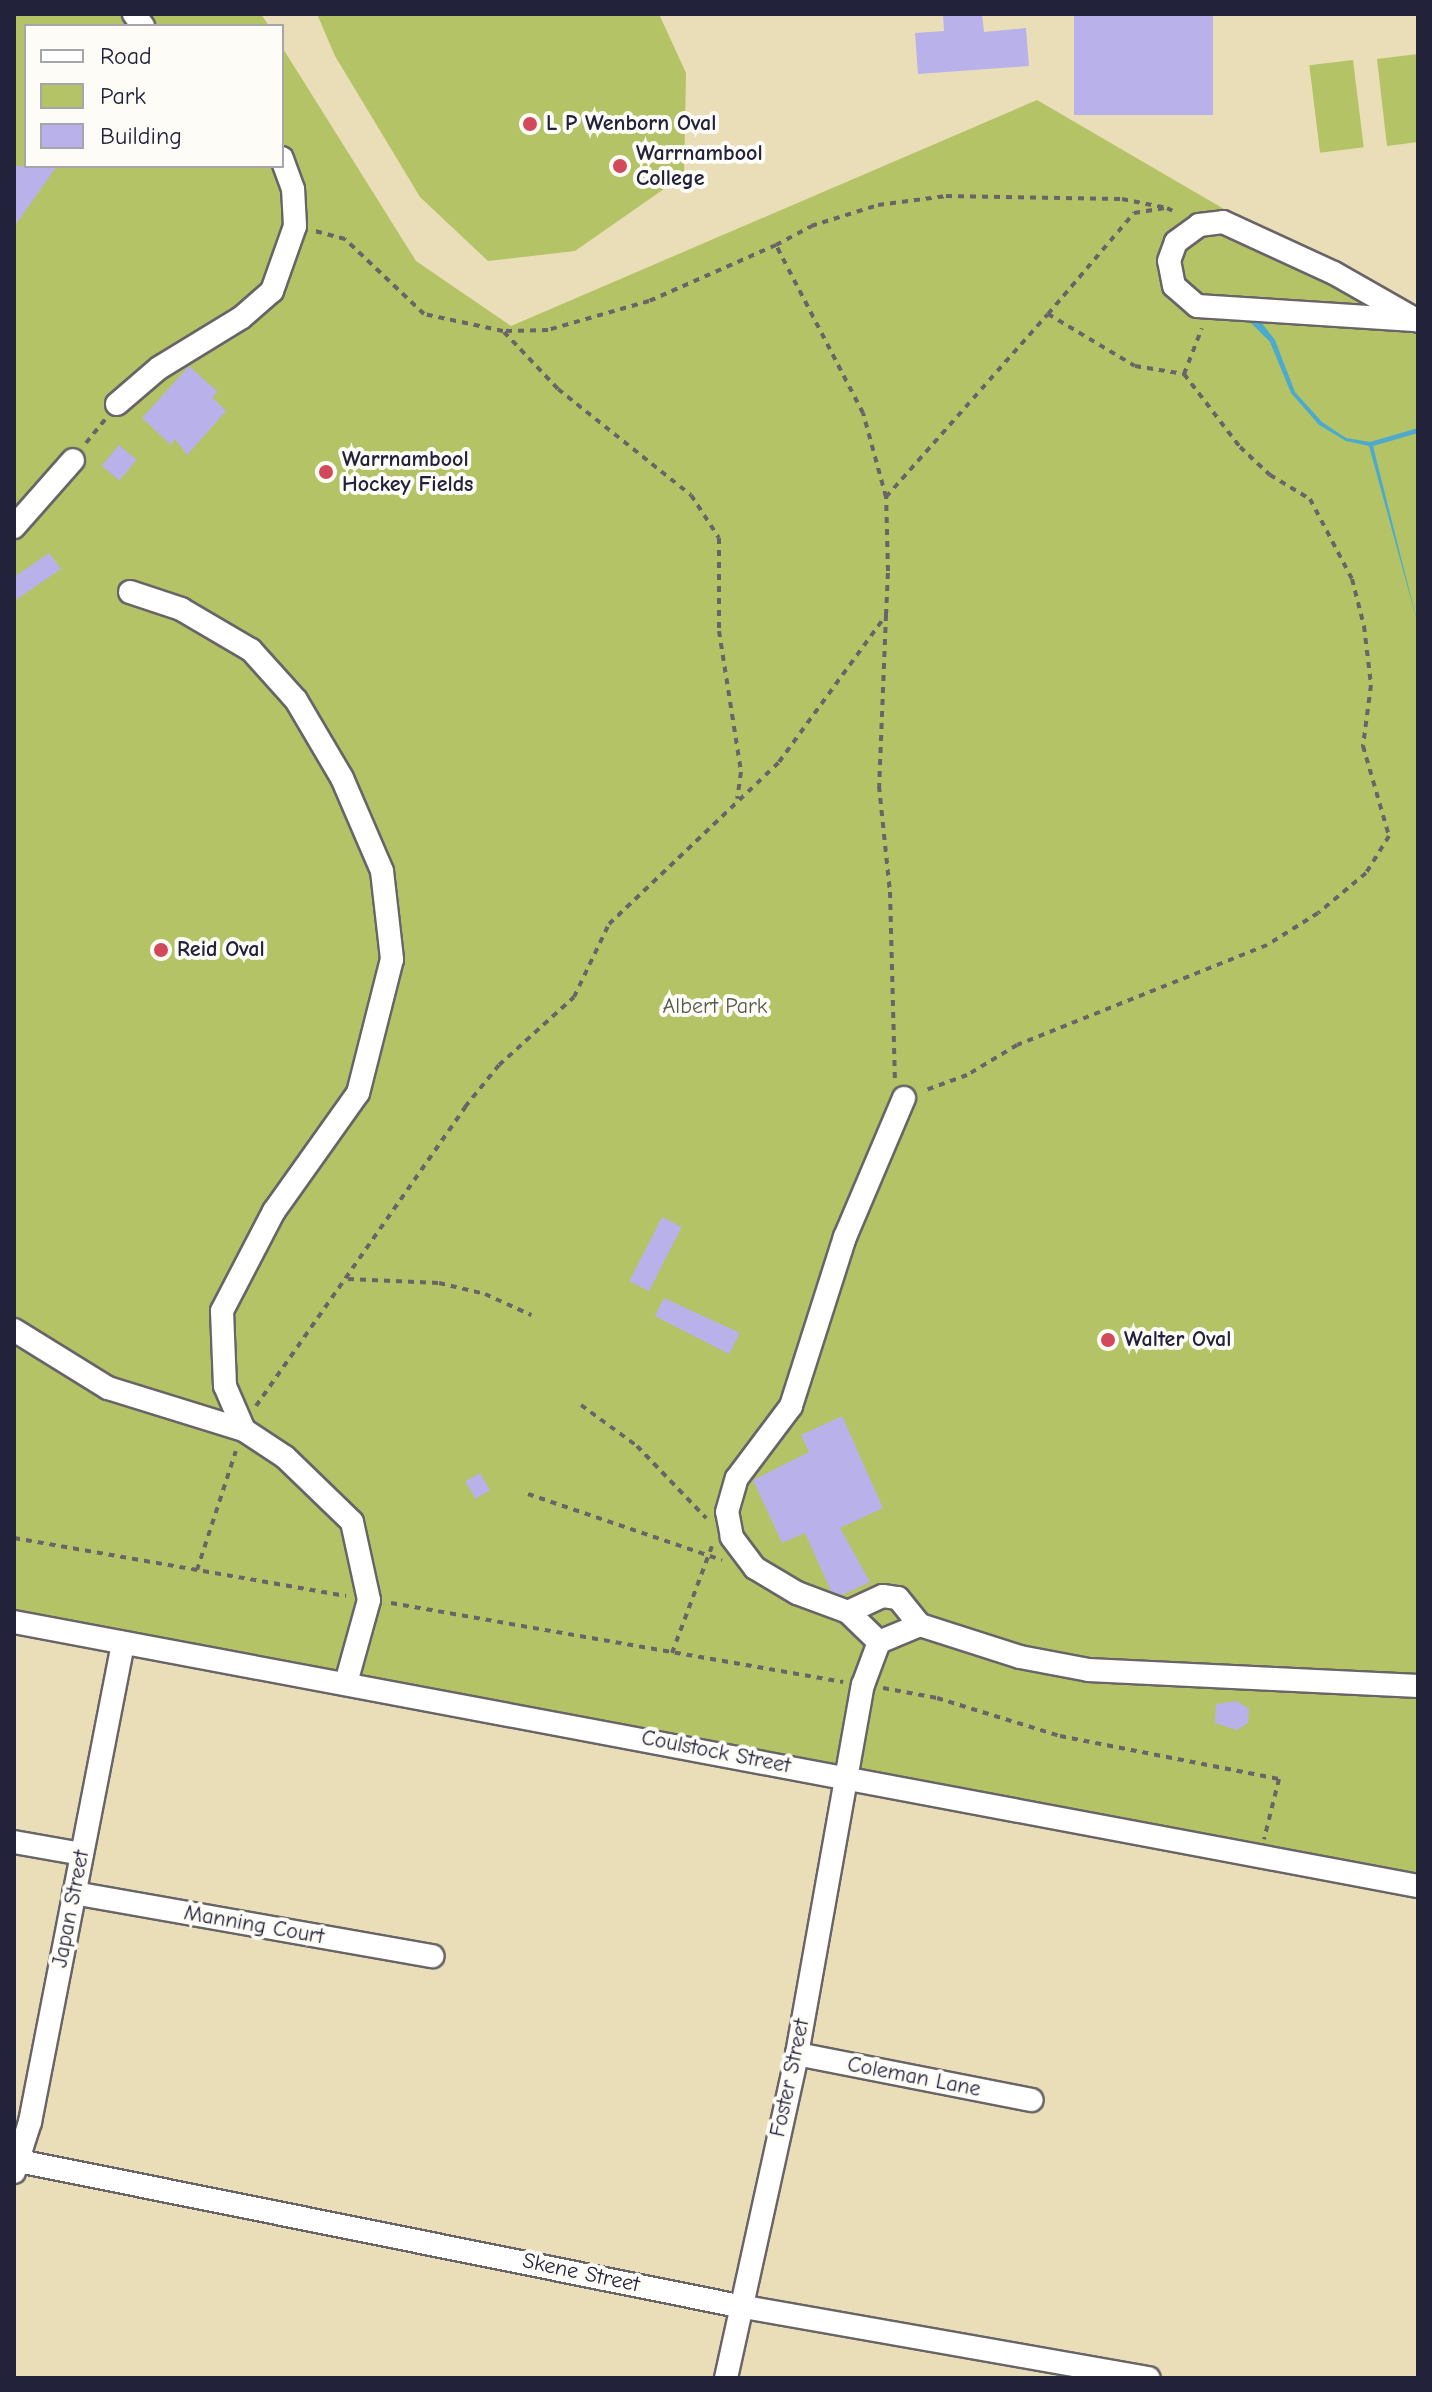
<!DOCTYPE html>
<style>
body{margin:0}
#map{position:relative;width:1432px;height:2392px;overflow:hidden;background:#eadeb9;font-family:"Comic Neue",sans-serif}
div>[style]{position:absolute}
.green>*{inset:0;background:#b3c366;transform-origin:0 0}
.water>*{inset:0;background:#4daacc}
.building>*{inset:0;background:#b9b1ea;transform-origin:0 0}
.path>*{height:4px;margin-top:-2px;transform-origin:0;background:repeating-linear-gradient(90deg,#686467 0 6px,transparent 0 12px)}
.roads{filter:drop-shadow(2px 0 #686467) drop-shadow(-2px 0 #686467) drop-shadow(0 2px #686467) drop-shadow(0 -2px #686467)}
.minor>*{height:22px;margin:-11px;padding:0 11px;transform-origin:11px;border-radius:11px;background:#fff}
.dots>*{width:22px;height:22px;translate:-50% -50%;box-sizing:border-box;border:4px solid #fdfcf7;border-radius:50%}
span{translate:-50% -50%;white-space:nowrap;text-align:center;line-height:1.15;-webkit-text-stroke:8px #fdfcf7;paint-order:stroke}
.poi-label{font-size:22px;color:#22223b;font-weight:700}
.left{translate:0 -50%;text-align:left}
.park-label{font-size:22px;color:#555a4a}
.street-label{font-size:22px;color:#22223b}
.frame{position:absolute;inset:0;border:16px solid #22223b;pointer-events:none}
.legend{position:absolute;left:24px;top:24px;width:260px;height:144px;box-sizing:border-box;background:#fdfcf7;border:2px solid #a5a5ac;margin:0;padding:10px 14px;list-style:none;font-size:24px;color:#22223b}
.legend li{display:flex;align-items:center;gap:16px;height:40px}
.legend b{width:40px;border:2px solid #a5a5ac}
</style>
<div id="map">
<div class="green">
<div style="clip-path:polygon(14px 14px,261px 14px,269px 26px,26px 26px,26px 166px,282px 166px,282px 47px,416px 261px,511px 326px,1037px 100px,1418px 322px,1418px 1875px,14px 1610px)"></div>
<div style="clip-path:polygon(317px 14px,659px 14px,686px 73px,684px 175px,575px 251px,488px 261px,420px 197px,335px 56px)"></div>
<div style="clip-path:polygon(1418px 54px,1418px 142px,1387px 146px,1377px 59px)"></div>
<div style="left:1353px;top:60px;width:88px;height:44px;rotate:83deg"></div>
</div>
<div class="water">
<div style="clip-path:polygon(1238px 310px,1261px 322px,1275px 340px,1295px 392px,1322px 422px,1346px 438px,1370px 442px,1418px 428px,1418px 433px,1373px 446px,1418px 625px,1369px 446px,1346px 441px,1319px 425px,1291px 393px,1270px 342px)"></div>
</div>
<div class="building">
<div style="clip-path:polygon(943px 14px,982px 14px,984px 32px,1026px 28px,1029px 66px,918px 74px,915px 33px,944px 31px)"></div>
<div style="left:1074px;top:14px;width:139px;height:101px"></div>
<div style="clip-path:polygon(14px 166px,57px 166px,14px 227px)"></div>
<div style="clip-path:polygon(189px 366px,218px 392px,212px 397px,226px 411px,187px 455px,175px 439px,171px 445px,142px 418px)"></div>
<div style="left:119px;top:445px;width:23px;height:27px;rotate:40deg"></div>
<div style="clip-path:polygon(49px 553px,61px 569px,14px 601px,14px 577px)"></div>
<div style="left:662px;top:1217px;width:22px;height:72px;rotate:27deg"></div>
<div style="clip-path:polygon(664px 1298px,740px 1333px,729px 1354px,655px 1316px)"></div>
<div style="clip-path:polygon(842px 1416px,883px 1508px,840px 1528px,870px 1582px,842px 1595px,831px 1591px,805px 1533px,782px 1543px,753px 1480px,809px 1452px,801px 1435px)"></div>
<div style="left:480px;top:1473px;width:20px;height:17px;rotate:60deg"></div>
<div style="clip-path:polygon(1237px 1701px,1249px 1709px,1248px 1723px,1237px 1730px,1215px 1723px,1216px 1704px)"></div>
</div>
<div class="path">
<div style="left:776px;top:245px;width:40px;rotate:-28deg"></div>
<div style="left:811px;top:226px;width:70px;rotate:-17.4deg"></div>
<div style="left:878px;top:205px;width:69px;rotate:-7.5deg"></div>
<div style="left:946px;top:196px;width:176px;rotate:1deg"></div>
<div style="left:1122px;top:199px;width:46px;rotate:11.3deg"></div>
<div style="left:1048px;top:314px;width:133px;rotate:-49.6deg"></div>
<div style="left:1134px;top:213px;width:33px;rotate:-9deg"></div>
<div style="left:1167px;top:208px;width:11px;rotate:27deg"></div>
<div style="left:504px;top:332px;width:79px;rotate:46.5deg"></div>
<div style="left:558px;top:389px;width:170px;rotate:38.6deg"></div>
<div style="left:691px;top:495px;width:51px;rotate:56.9deg"></div>
<div style="left:719px;top:538px;width:93px;rotate:90deg"></div>
<div style="left:719px;top:631px;width:143px;rotate:81.1deg"></div>
<div style="left:741px;top:772px;width:27px;rotate:98deg"></div>
<div style="left:1184px;top:374px;width:49px;rotate:-68.6deg"></div>
<div style="left:86px;top:443px;width:32px;rotate:-51deg"></div>
<div style="left:886px;top:497px;width:244px;rotate:-48.5deg"></div>
<div style="left:1048px;top:314px;width:101px;rotate:30.9deg"></div>
<div style="left:1135px;top:366px;width:50px;rotate:9.3deg"></div>
<div style="left:1184px;top:374px;width:92px;rotate:52.5deg"></div>
<div style="left:1240px;top:447px;width:41px;rotate:43deg"></div>
<div style="left:1270px;top:475px;width:47px;rotate:31deg"></div>
<div style="left:1310px;top:499px;width:90px;rotate:62.3deg"></div>
<div style="left:1352px;top:579px;width:49px;rotate:75.7deg"></div>
<div style="left:1364px;top:626px;width:59px;rotate:83.2deg"></div>
<div style="left:1371px;top:685px;width:62px;rotate:97.5deg"></div>
<div style="left:1363px;top:746px;width:94px;rotate:73.9deg"></div>
<div style="left:1389px;top:836px;width:44px;rotate:121.9deg"></div>
<div style="left:1366px;top:873px;width:62px;rotate:140.2deg"></div>
<div style="left:1318px;top:913px;width:60px;rotate:147.9deg"></div>
<div style="left:1267px;top:945px;width:269px;rotate:158.2deg"></div>
<div style="left:1017px;top:1045px;width:58px;rotate:149deg"></div>
<div style="left:967px;top:1075px;width:47px;rotate:160deg"></div>
<div style="left:886px;top:615px;width:171px;rotate:92.3deg"></div>
<div style="left:879px;top:786px;width:107px;rotate:84.1deg"></div>
<div style="left:890px;top:892px;width:189px;rotate:88.5deg"></div>
<div style="left:348px;top:1279px;width:91px;rotate:2.5deg"></div>
<div style="left:439px;top:1283px;width:47px;rotate:13.4deg"></div>
<div style="left:485px;top:1294px;width:51px;rotate:24.5deg"></div>
<div style="left:581px;top:1405px;width:69px;rotate:36.2deg"></div>
<div style="left:637px;top:1446px;width:100px;rotate:46.2deg"></div>
<div style="left:256px;top:1406px;width:365px;rotate:-55deg"></div>
<div style="left:465px;top:1107px;width:54px;rotate:-51deg"></div>
<div style="left:499px;top:1065px;width:101px;rotate:-42.2deg"></div>
<div style="left:574px;top:997px;width:81px;rotate:-64.4deg"></div>
<div style="left:609px;top:924px;width:235px;rotate:-43.6deg"></div>
<div style="left:779px;top:762px;width:182px;rotate:-53.9deg"></div>
<div style="left:886px;top:615px;width:44px;rotate:-87.4deg"></div>
<div style="left:888px;top:571px;width:74px;rotate:-91.5deg"></div>
<div style="left:886px;top:497px;width:87px;rotate:-105.3deg"></div>
<div style="left:863px;top:413px;width:189px;rotate:-117.4deg"></div>
<div style="left:776px;top:245px;width:139px;rotate:156.2deg"></div>
<div style="left:649px;top:301px;width:105px;rotate:164deg"></div>
<div style="left:548px;top:330px;width:45px;rotate:178.7deg"></div>
<div style="left:503px;top:331px;width:81px;rotate:-167.9deg"></div>
<div style="left:424px;top:314px;width:109px;rotate:-136.5deg"></div>
<div style="left:345px;top:239px;width:31px;rotate:-165deg"></div>
<div style="left:528px;top:1494px;width:205px;rotate:18.8deg"></div>
<div style="left:14px;top:1538px;width:337px;rotate:9.9deg"></div>
<div style="left:197px;top:1570px;width:125px;rotate:-71.9deg"></div>
<div style="left:391px;top:1603px;width:459px;rotate:9.9deg"></div>
<div style="left:672px;top:1653px;width:114px;rotate:-69.5deg"></div>
<div style="left:883px;top:1688px;width:55px;rotate:10.5deg"></div>
<div style="left:937px;top:1698px;width:129px;rotate:17.2deg"></div>
<div style="left:1060px;top:1736px;width:223px;rotate:11.1deg"></div>
<div style="left:1279px;top:1779px;width:62px;rotate:104deg"></div>
</div>
<div class="roads">
<div class="minor">
<div style="left:134px;top:14px;width:15px;rotate:53deg"></div>
<div style="left:1414px;top:320px;width:217px;rotate:-176.3deg"></div>
<div style="left:1197px;top:306px;width:30px;rotate:-139deg"></div>
<div style="left:1174px;top:286px;width:25px;rotate:-101deg"></div>
<div style="left:1169px;top:261px;width:20px;rotate:-70deg"></div>
<div style="left:1176px;top:242px;width:29px;rotate:-36deg"></div>
<div style="left:1199px;top:225px;width:24px;rotate:-7deg"></div>
<div style="left:1223px;top:222px;width:122px;rotate:24.7deg"></div>
<div style="left:1334px;top:273px;width:97px;rotate:29.7deg"></div>
<div style="left:117px;top:404px;width:55px;rotate:-40.6deg"></div>
<div style="left:159px;top:368px;width:96px;rotate:-31.4deg"></div>
<div style="left:241px;top:318px;width:41px;rotate:-41.1deg"></div>
<div style="left:272px;top:291px;width:69px;rotate:-70.5deg"></div>
<div style="left:295px;top:226px;width:37px;rotate:-93deg"></div>
<div style="left:293px;top:189px;width:33px;rotate:-110deg"></div>
<div style="left:14px;top:527px;width:89px;rotate:-48.6deg"></div>
<div style="left:130px;top:592px;width:54px;rotate:18.4deg"></div>
<div style="left:181px;top:609px;width:81px;rotate:30.4deg"></div>
<div style="left:251px;top:650px;width:67px;rotate:48deg"></div>
<div style="left:296px;top:700px;width:91px;rotate:59.5deg"></div>
<div style="left:342px;top:778px;width:101px;rotate:66.7deg"></div>
<div style="left:382px;top:871px;width:89px;rotate:83.5deg"></div>
<div style="left:392px;top:959px;width:138px;rotate:104.2deg"></div>
<div style="left:358px;top:1093px;width:145px;rotate:125.4deg"></div>
<div style="left:274px;top:1211px;width:113px;rotate:117.5deg"></div>
<div style="left:222px;top:1311px;width:75px;rotate:87.7deg"></div>
<div style="left:225px;top:1386px;width:48px;rotate:66.6deg"></div>
<div style="left:14px;top:1330px;width:110px;rotate:31.7deg"></div>
<div style="left:108px;top:1388px;width:142px;rotate:17.2deg"></div>
<div style="left:244px;top:1430px;width:49px;rotate:33.4deg"></div>
<div style="left:285px;top:1457px;width:93px;rotate:44.1deg"></div>
<div style="left:352px;top:1522px;width:80px;rotate:77.7deg"></div>
<div style="left:369px;top:1600px;width:86px;rotate:105.5deg"></div>
<div style="left:848px;top:1612px;width:38px;rotate:-25deg"></div>
<div style="left:883px;top:1596px;width:15px;rotate:8deg"></div>
<div style="left:898px;top:1598px;width:35px;rotate:51deg"></div>
<div style="left:14px;top:1622px;width:1429px;rotate:10.65deg"></div>
<div style="left:879px;top:1642px;width:43px;rotate:-135.9deg"></div>
<div style="left:848px;top:1612px;width:54px;rotate:-159.6deg"></div>
<div style="left:797px;top:1593px;width:49px;rotate:-149.2deg"></div>
<div style="left:755px;top:1568px;width:39px;rotate:-127deg"></div>
<div style="left:732px;top:1537px;width:25px;rotate:-101deg"></div>
<div style="left:727px;top:1512px;width:35px;rotate:-74deg"></div>
<div style="left:737px;top:1478px;width:90px;rotate:-53.1deg"></div>
<div style="left:791px;top:1406px;width:177px;rotate:-72.3deg"></div>
<div style="left:845px;top:1237px;width:151px;rotate:-67deg"></div>
<div style="left:14px;top:1842px;width:69px;rotate:10deg"></div>
<div style="left:74px;top:1893px;width:364px;rotate:10deg"></div>
<div style="left:797px;top:2054px;width:239px;rotate:11.1deg"></div>
<div style="left:14px;top:2160px;width:740px;rotate:11.39deg"></div>
<div style="left:739px;top:2306px;width:416px;rotate:10deg"></div>
<div style="left:14px;top:2172px;width:52px;rotate:-72.3deg"></div>
<div style="left:30px;top:2122px;width:488px;rotate:-79deg"></div>
<div style="left:726px;top:2378px;width:332px;rotate:-77.6deg"></div>
<div style="left:797px;top:2054px;width:375px;rotate:-79.9deg"></div>
<div style="left:863px;top:1685px;width:46px;rotate:-69.6deg"></div>
<div style="left:879px;top:1642px;width:44px;rotate:-22.5deg"></div>
<div style="left:920px;top:1625px;width:105px;rotate:17.7deg"></div>
<div style="left:1020px;top:1657px;width:70px;rotate:10.7deg"></div>
<div style="left:1089px;top:1670px;width:329px;rotate:2.8deg"></div>
</div>
</div>
<div class="dots">
<div style="left:530px;top:124px;background:#d1495b"></div>
<div style="left:620px;top:166px;background:#d1495b"></div>
<div style="left:326px;top:472px;background:#d1495b"></div>
<div style="left:161px;top:950px;background:#d1495b"></div>
<div style="left:1108px;top:1340px;background:#d1495b"></div>
</div>
<div class="poi-label">
<span class="left" style="left:546px;top:124px">L P Wenborn Oval</span>
<span class="left" style="left:636px;top:166px">Warrnambool<br>College</span>
<span class="left" style="left:342px;top:472px">Warrnambool<br>Hockey Fields</span>
<span class="left" style="left:177px;top:950px">Reid Oval</span>
<span class="left" style="left:1124px;top:1340px">Walter Oval</span>
</div>
<div class="park-label">
<span style="left:715px;top:1007px">Albert Park</span>
</div>
<div class="street-label">
<span style="left:716px;top:1752px;rotate:11deg">Coulstock Street</span>
<span style="left:71px;top:1909px;rotate:-79deg">Japan Street</span>
<span style="left:254px;top:1925px;rotate:10deg">Manning Court</span>
<span style="left:914px;top:2077px;rotate:11deg">Coleman Lane</span>
<span style="left:790px;top:2078px;rotate:-78deg">Foster Street</span>
<span style="left:581px;top:2273px;rotate:12deg">Skene Street</span>
</div>
<div class="frame"></div>
<ul class="legend">
<li><b style="height:10px;background:#fff"></b>Road</li>
<li><b style="height:22px;background:#b3c366"></b>Park</li>
<li><b style="height:22px;background:#b9b1ea"></b>Building</li>
</ul>
</div>
